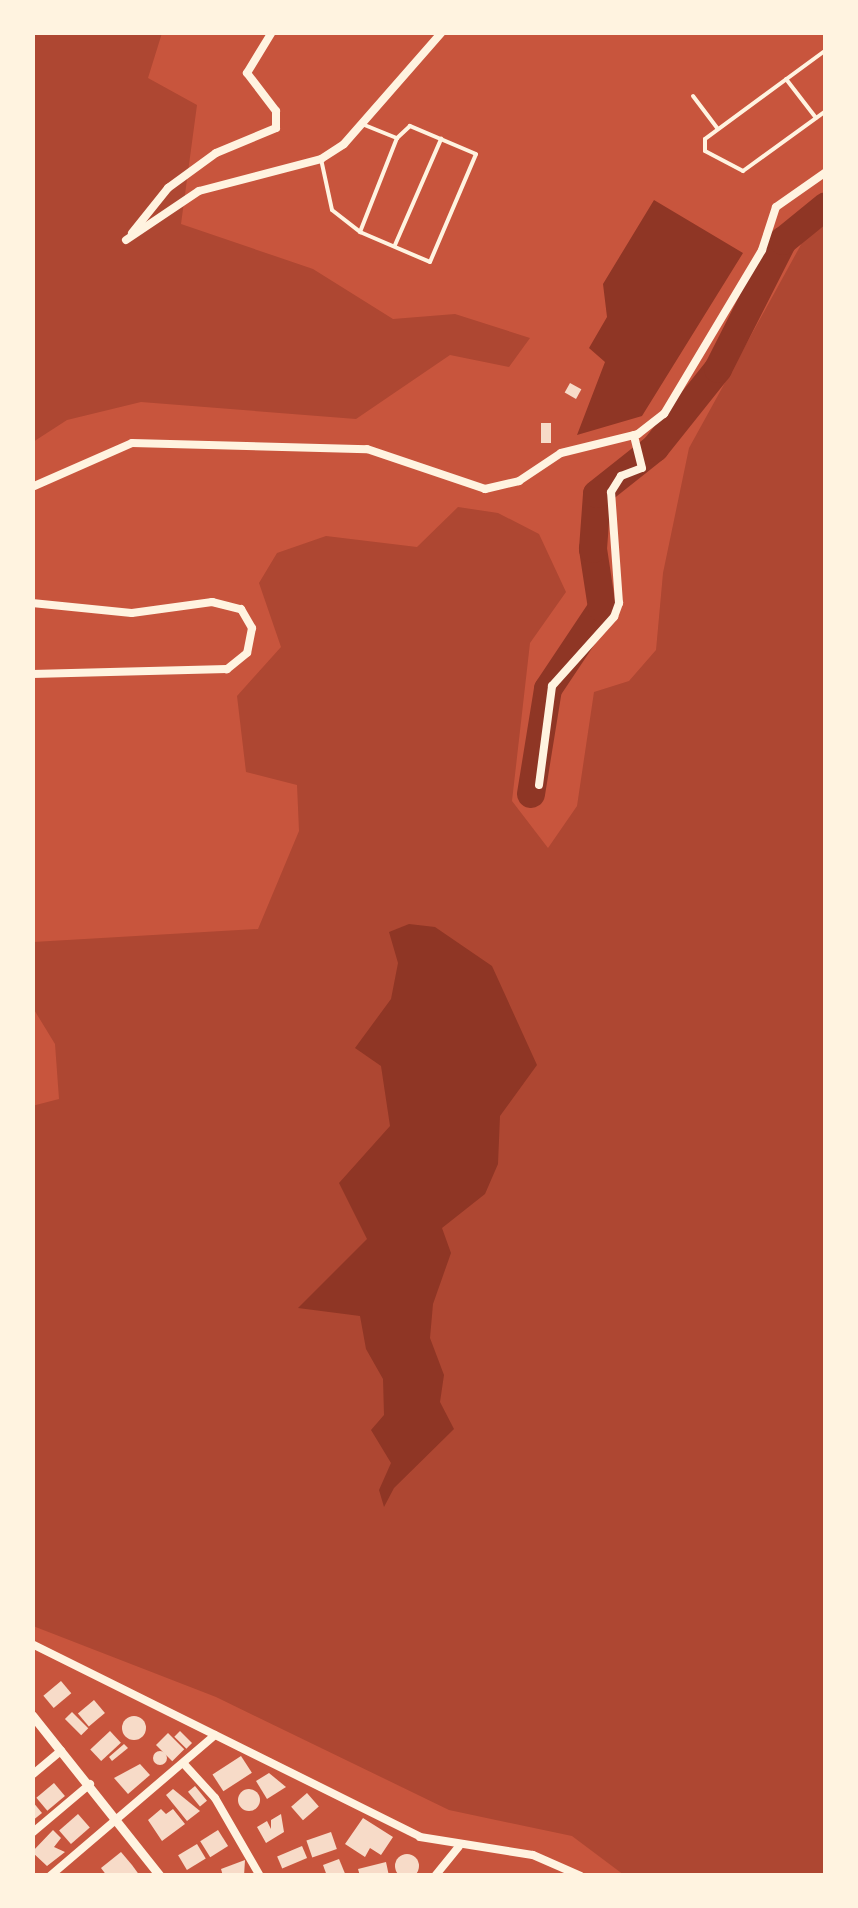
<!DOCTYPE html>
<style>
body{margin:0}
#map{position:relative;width:858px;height:1908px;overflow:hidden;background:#c8553d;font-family:"Noto Sans",sans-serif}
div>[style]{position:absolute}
.green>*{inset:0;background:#ae4732}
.water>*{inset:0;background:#8f3625}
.river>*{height:28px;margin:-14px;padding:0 14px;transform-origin:14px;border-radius:14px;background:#8f3625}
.building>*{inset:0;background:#f7dbc8;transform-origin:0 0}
.round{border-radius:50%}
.service>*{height:4px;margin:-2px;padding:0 2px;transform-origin:2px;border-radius:2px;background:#fff3e0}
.minor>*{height:8px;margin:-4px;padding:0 4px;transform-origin:4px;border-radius:4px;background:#fff3e0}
.tertiary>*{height:9px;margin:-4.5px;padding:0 4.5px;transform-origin:4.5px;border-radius:4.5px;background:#fff3e0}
span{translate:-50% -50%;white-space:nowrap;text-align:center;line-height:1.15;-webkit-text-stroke:8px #fff3e0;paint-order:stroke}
.frame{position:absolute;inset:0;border:35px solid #fff3e0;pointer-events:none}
</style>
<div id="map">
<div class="green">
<div style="clip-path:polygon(33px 33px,162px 33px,148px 78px,197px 105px,181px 224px,313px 269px,393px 319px,455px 314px,530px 338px,509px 367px,450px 355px,356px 419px,141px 402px,67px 420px,33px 442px)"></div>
<div style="clip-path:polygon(825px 225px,825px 1875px,624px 1875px,572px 1836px,449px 1810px,216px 1697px,33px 1626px,32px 1106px,59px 1099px,55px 1044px,33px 1008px,33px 942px,258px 929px,299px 831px,297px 785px,246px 772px,237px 696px,281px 647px,259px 583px,277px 553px,326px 536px,417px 547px,458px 507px,498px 513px,539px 534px,566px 592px,530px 643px,512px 801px,548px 848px,577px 806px,594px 692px,629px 681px,656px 650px,663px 573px,689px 448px,803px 241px)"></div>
</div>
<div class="water">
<div style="clip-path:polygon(654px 200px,743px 253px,642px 416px,577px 435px,605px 362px,589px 348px,607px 317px,603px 284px)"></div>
<div style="clip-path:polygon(409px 924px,435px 927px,492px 966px,537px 1065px,500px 1116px,498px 1164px,485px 1194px,442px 1228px,451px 1253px,433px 1304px,430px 1338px,444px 1375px,440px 1402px,454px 1429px,394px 1488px,384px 1507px,379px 1490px,391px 1463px,371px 1430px,384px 1415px,383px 1379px,366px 1349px,360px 1316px,298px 1308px,367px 1239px,339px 1183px,390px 1126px,381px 1066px,355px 1048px,391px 999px,398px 963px,389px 932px)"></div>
</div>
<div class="river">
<div style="left:531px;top:794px;width:106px;rotate:-80.8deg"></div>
<div style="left:548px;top:689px;width:97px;rotate:-56.3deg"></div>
<div style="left:602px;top:608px;width:60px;rotate:-98.7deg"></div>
<div style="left:593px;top:549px;width:55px;rotate:-85.8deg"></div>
<div style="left:597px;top:494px;width:74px;rotate:-38.4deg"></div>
<div style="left:655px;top:448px;width:101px;rotate:-51.4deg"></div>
<div style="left:718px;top:369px;width:144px;rotate:-63.1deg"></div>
<div style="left:783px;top:241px;width:55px;rotate:-39.1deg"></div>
</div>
<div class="building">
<div style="left:570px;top:383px;width:13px;height:11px;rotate:29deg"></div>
<div style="left:541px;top:423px;width:10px;height:20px"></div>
<div style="left:61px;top:1681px;width:16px;height:23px;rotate:50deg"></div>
<div style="left:94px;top:1700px;width:17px;height:21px;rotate:50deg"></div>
<div style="left:72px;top:1712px;width:23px;height:10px;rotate:45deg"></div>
<div class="round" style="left:122px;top:1716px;width:24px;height:24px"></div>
<div style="left:110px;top:1731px;width:16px;height:27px;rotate:47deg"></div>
<div style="left:180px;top:1731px;width:17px;height:8px;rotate:45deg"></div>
<div style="left:168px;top:1733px;width:23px;height:17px;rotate:45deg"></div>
<div style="clip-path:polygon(124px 1744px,128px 1748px,112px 1761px,109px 1757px)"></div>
<div class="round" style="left:153px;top:1751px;width:14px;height:14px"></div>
<div style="left:241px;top:1756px;width:20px;height:34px;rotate:57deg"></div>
<div style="clip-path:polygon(140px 1764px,150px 1775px,128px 1794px,114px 1778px)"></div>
<div style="clip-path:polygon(269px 1773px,286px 1787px,267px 1799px,256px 1781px)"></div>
<div style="left:54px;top:1783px;width:17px;height:23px;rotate:50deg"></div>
<div style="left:195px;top:1786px;width:19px;height:9px;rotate:51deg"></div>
<div class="round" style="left:238px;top:1789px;width:22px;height:22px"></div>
<div style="clip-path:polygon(173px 1789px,200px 1811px,187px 1821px,166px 1795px)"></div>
<div style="left:307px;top:1793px;width:18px;height:21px;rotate:49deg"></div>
<div style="clip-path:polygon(32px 1801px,42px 1813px,32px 1821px)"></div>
<div style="clip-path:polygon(161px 1809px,166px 1814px,173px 1809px,185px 1824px,162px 1841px,148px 1820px)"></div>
<div style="left:78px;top:1814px;width:18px;height:25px;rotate:49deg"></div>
<div style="clip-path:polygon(281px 1814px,284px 1832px,266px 1843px,257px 1827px,267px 1821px,271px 1829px,271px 1820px)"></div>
<div style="clip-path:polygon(363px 1818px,393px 1837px,381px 1855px,370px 1848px,365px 1857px,345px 1844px)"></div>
<div style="clip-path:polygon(53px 1830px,61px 1838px,54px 1847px,65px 1852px,47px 1866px,32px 1852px)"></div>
<div style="left:218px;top:1830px;width:19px;height:21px;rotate:58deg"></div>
<div style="left:331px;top:1832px;width:18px;height:26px;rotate:71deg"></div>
<div style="left:197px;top:1844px;width:17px;height:22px;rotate:59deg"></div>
<div style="left:302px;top:1846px;width:13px;height:27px;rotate:67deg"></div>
<div style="clip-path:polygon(121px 1852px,132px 1865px,140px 1876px,107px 1876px,101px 1868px)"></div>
<div class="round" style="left:395px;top:1854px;width:24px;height:24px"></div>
<div style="clip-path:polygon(339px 1859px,346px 1876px,327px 1876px,323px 1865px)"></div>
<div style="clip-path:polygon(245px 1860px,244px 1876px,223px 1876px,221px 1869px)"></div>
<div style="clip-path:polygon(386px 1862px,389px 1876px,360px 1876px,358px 1869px)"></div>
</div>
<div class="service">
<div style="left:826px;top:50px;width:150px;rotate:143.7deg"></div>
<div style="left:705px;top:139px;width:12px;rotate:90deg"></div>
<div style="left:705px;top:151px;width:43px;rotate:27.8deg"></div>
<div style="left:743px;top:171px;width:102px;rotate:-35.9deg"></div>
<div style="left:786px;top:79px;width:49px;rotate:52.4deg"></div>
<div style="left:693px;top:96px;width:41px;rotate:52.9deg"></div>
<div style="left:362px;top:124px;width:38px;rotate:22deg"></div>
<div style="left:321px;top:159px;width:52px;rotate:77.8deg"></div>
<div style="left:332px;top:210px;width:36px;rotate:38deg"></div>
<div style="left:360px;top:232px;width:76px;rotate:23.2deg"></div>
<div style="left:430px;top:262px;width:117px;rotate:-66.9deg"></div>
<div style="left:476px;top:154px;width:72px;rotate:-157deg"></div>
<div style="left:410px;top:126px;width:18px;rotate:137deg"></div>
<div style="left:397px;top:138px;width:101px;rotate:111.5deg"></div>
<div style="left:395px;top:245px;width:116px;rotate:-66.5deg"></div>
</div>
<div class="minor">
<div style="left:132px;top:233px;width:58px;rotate:-51.3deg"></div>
<div style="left:168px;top:188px;width:59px;rotate:-36.1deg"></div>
<div style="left:216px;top:153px;width:65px;rotate:-22.6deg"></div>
<div style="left:276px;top:128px;width:17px;rotate:-90deg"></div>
<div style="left:276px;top:111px;width:48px;rotate:-127.3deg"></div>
<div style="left:247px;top:73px;width:48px;rotate:-58.6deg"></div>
<div style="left:126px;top:240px;width:88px;rotate:-33.9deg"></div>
<div style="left:199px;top:191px;width:126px;rotate:-14.7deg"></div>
<div style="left:321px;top:159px;width:27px;rotate:-33deg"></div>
<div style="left:344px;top:144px;width:149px;rotate:-48.8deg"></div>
<div style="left:32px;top:487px;width:109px;rotate:-23.7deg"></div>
<div style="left:132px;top:443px;width:235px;rotate:1.5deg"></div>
<div style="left:367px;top:449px;width:125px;rotate:18.7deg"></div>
<div style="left:485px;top:489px;width:35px;rotate:-13deg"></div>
<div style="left:519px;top:481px;width:50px;rotate:-33.7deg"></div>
<div style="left:561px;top:453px;width:79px;rotate:-13.9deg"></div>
<div style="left:638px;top:434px;width:33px;rotate:-38deg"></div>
<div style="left:664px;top:414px;width:191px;rotate:-59.1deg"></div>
<div style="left:762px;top:250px;width:45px;rotate:-72deg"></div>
<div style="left:776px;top:207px;width:61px;rotate:-35deg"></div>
<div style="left:32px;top:603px;width:100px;rotate:5.7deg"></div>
<div style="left:132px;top:613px;width:81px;rotate:-7.8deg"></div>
<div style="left:212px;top:602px;width:30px;rotate:14deg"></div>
<div style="left:241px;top:609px;width:22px;rotate:60deg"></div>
<div style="left:252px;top:628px;width:25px;rotate:101deg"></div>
<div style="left:247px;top:653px;width:26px;rotate:141deg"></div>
<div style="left:227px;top:669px;width:195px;rotate:178.5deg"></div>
<div style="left:539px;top:785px;width:100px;rotate:-82.5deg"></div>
<div style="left:552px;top:686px;width:93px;rotate:-48.1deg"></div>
<div style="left:614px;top:617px;width:15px;rotate:-70deg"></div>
<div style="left:619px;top:603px;width:111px;rotate:-94.1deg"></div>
<div style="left:611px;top:492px;width:19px;rotate:-58deg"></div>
<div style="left:621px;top:476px;width:22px;rotate:-21deg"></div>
<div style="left:642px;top:468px;width:34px;rotate:-104deg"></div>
<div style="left:32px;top:1644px;width:433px;rotate:26.4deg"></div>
<div style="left:420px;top:1837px;width:114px;rotate:9.1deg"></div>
<div style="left:533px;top:1855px;width:52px;rotate:23.6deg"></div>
<div style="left:184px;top:1764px;width:46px;rotate:47.6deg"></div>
<div style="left:215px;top:1798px;width:90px;rotate:60deg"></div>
<div style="left:32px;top:1775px;width:38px;rotate:-40deg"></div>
<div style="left:32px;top:1833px;width:76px;rotate:-40.2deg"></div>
<div style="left:50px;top:1876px;width:217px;rotate:-40.5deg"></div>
<div style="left:435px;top:1876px;width:38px;rotate:-51deg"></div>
</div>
<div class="tertiary">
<div style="left:32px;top:1715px;width:206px;rotate:51.5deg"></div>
</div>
<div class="frame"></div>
</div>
